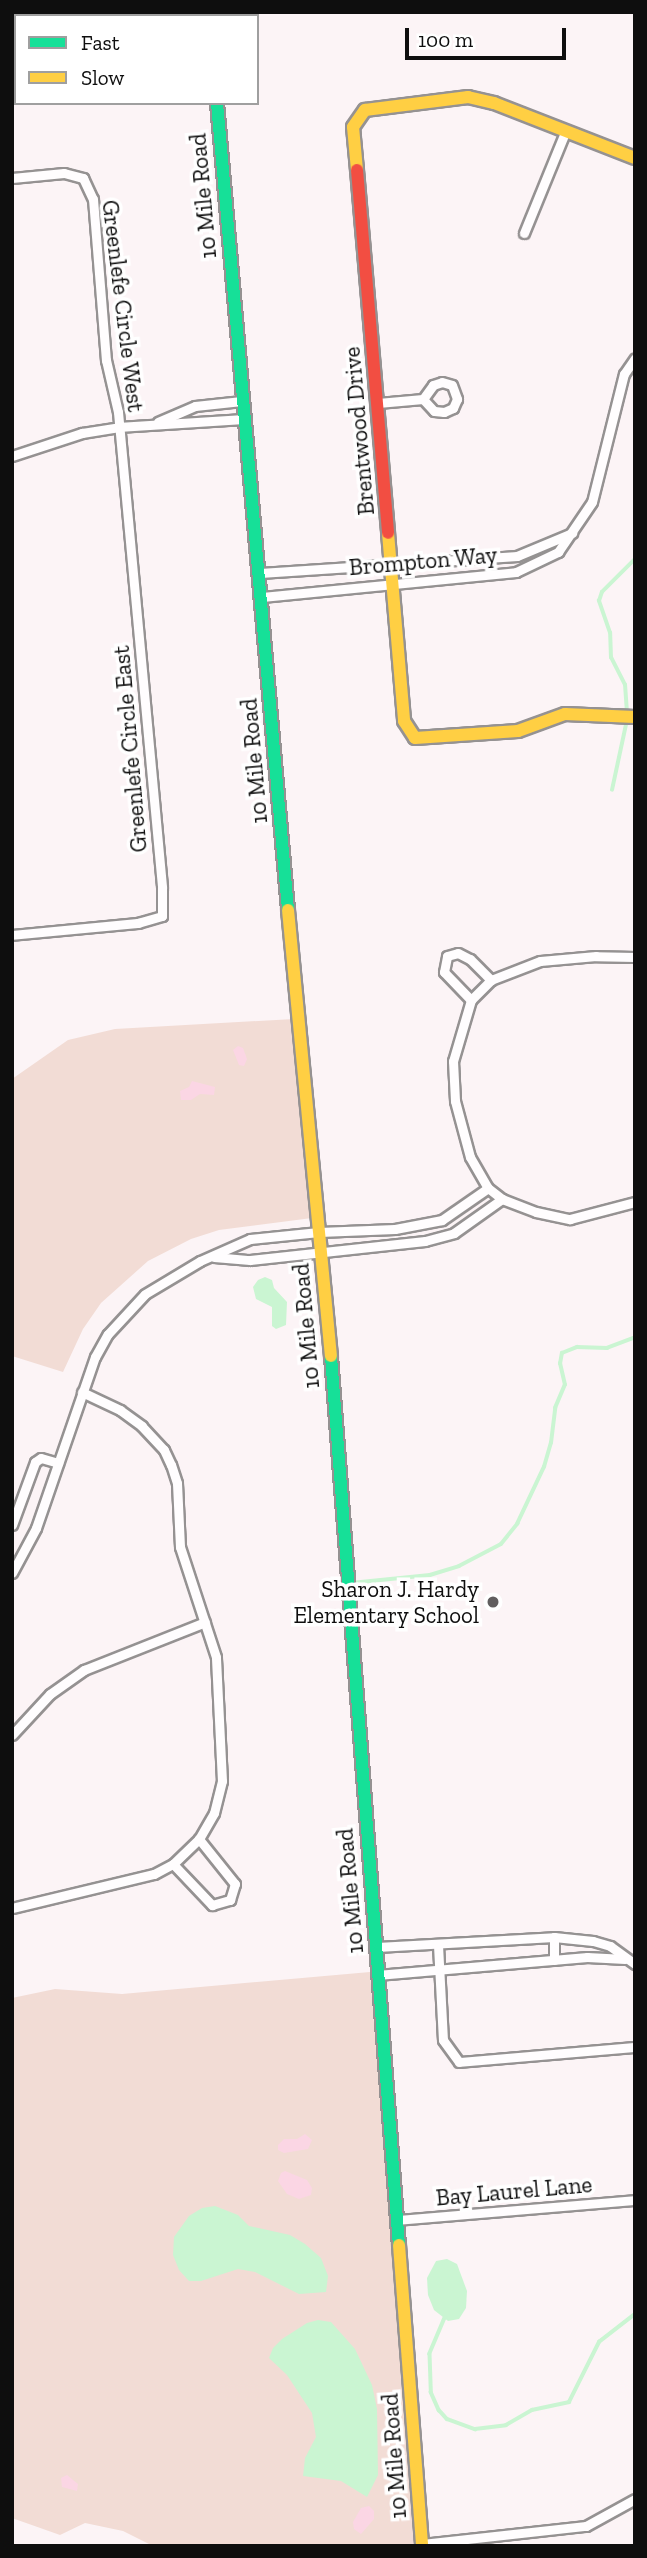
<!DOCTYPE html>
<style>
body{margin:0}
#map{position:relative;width:647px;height:2558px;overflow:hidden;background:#fcf4f6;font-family:"Zilla Slab",serif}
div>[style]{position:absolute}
.green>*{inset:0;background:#f2dcd5}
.sand>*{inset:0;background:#fbd6e4}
.water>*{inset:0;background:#caf5d2}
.stream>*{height:3.5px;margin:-1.75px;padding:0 1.75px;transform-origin:1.75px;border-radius:1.75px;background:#caf5d2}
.roads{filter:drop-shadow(2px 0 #959292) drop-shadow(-2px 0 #959292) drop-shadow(0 2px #959292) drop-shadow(0 -2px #959292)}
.street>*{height:9px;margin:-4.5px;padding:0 4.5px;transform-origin:4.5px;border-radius:4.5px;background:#fffdfe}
.fast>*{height:12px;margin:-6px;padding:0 6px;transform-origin:6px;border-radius:6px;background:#16e098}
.slow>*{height:12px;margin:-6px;padding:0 6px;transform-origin:6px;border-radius:6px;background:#ffcf43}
.jam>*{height:12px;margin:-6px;padding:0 6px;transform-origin:6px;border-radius:6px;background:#f24e42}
.dots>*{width:19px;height:19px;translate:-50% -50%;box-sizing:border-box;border:4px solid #fff;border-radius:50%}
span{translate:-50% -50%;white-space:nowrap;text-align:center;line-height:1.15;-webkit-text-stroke:7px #fff;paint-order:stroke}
.street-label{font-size:23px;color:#0e0e0e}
.poi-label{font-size:23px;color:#0e0e0e}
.right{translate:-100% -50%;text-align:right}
.frame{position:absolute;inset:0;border:14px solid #0e0e0e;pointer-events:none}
.legend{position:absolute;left:14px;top:14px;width:245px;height:91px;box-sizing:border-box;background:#fff;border:2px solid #9f9f9f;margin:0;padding:9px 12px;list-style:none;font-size:21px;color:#0e0e0e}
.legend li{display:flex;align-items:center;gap:14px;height:35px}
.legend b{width:35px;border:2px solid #9f9f9f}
.scale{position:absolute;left:405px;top:28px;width:161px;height:32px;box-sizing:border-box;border:4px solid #0e0e0e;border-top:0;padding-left:9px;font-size:21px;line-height:24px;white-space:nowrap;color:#0e0e0e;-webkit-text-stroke:5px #fff;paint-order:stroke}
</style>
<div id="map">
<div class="green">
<div style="clip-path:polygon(12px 12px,181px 12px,181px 16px,16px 16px,16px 55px,12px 55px)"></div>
<div style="clip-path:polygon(294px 1019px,312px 1218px,219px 1230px,191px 1239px,148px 1261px,101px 1303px,83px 1329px,63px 1372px,12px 1356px,12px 1079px,68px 1040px,115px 1029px)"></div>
<div style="clip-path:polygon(370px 1972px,415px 2546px,153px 2546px,123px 2531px,85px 2523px,60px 2535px,12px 2518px,12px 1998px,55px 1989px,122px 1994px)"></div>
</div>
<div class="sand">
<div style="clip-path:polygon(238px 1046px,243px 1048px,247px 1059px,244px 1066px,239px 1065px,233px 1050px)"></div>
<div style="clip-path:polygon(192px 1081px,215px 1087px,214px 1095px,200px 1094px,191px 1100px,181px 1100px,180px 1091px,189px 1087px)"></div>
<div style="clip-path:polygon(305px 2134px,312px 2140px,308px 2149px,284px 2153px,278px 2150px,278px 2145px,284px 2139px,297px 2139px)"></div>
<div style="clip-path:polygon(285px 2171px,307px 2180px,312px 2188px,311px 2195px,299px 2199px,287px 2194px,278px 2181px,281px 2173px)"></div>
<div style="clip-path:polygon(67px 2475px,78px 2484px,77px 2491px,62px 2487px,61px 2478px)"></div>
<div style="clip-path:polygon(369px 2506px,374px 2511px,374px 2519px,361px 2534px,354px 2529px,353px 2522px,361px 2508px)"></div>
</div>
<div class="water">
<div style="clip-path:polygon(265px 1277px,272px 1280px,274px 1288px,287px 1302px,286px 1325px,276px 1329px,272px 1326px,272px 1307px,256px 1299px,253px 1287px,258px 1280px)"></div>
<div style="clip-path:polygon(215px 2206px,238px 2215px,249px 2226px,290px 2235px,305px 2244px,321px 2258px,328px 2276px,326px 2292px,299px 2294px,255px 2272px,238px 2269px,201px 2281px,189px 2281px,179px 2270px,173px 2255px,174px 2237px,189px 2216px,202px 2208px)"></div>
<div style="clip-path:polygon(447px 2259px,457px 2264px,467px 2291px,466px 2308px,459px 2319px,448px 2321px,434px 2310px,428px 2295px,427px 2278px,436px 2261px)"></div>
<div style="clip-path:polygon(318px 2320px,331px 2322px,355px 2349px,372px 2385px,377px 2409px,378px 2475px,367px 2497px,341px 2481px,303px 2476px,305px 2458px,316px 2437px,312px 2413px,287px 2375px,269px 2358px,273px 2348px,282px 2339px,307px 2323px)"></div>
</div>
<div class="stream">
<div style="left:627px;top:713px;width:28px;rotate:-94deg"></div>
<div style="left:625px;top:685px;width:30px;rotate:-117deg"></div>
<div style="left:611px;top:658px;width:25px;rotate:-92deg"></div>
<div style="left:610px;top:633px;width:34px;rotate:-109deg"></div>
<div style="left:599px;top:601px;width:9px;rotate:-72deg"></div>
<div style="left:602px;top:592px;width:47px;rotate:-45deg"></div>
<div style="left:612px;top:790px;width:72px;rotate:-77.9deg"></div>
<div style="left:351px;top:1583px;width:79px;rotate:-5.8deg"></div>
<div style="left:430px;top:1575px;width:30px;rotate:-17deg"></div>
<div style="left:459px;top:1566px;width:47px;rotate:-27.6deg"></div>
<div style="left:501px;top:1544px;width:26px;rotate:-51deg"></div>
<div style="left:517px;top:1524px;width:63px;rotate:-64.7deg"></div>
<div style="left:544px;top:1467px;width:25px;rotate:-74deg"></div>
<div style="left:551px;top:1443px;width:35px;rotate:-83deg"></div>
<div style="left:555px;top:1408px;width:25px;rotate:-67deg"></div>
<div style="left:565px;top:1385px;width:22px;rotate:-103deg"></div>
<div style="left:560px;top:1364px;width:11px;rotate:-80deg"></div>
<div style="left:562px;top:1353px;width:16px;rotate:-22deg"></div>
<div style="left:577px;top:1347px;width:30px;rotate:2deg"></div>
<div style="left:607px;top:1348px;width:30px;rotate:-21deg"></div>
<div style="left:445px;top:2318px;width:39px;rotate:113deg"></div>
<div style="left:430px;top:2354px;width:38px;rotate:88deg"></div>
<div style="left:431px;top:2392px;width:20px;rotate:66deg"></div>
<div style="left:439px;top:2410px;width:12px;rotate:48deg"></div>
<div style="left:447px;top:2419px;width:30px;rotate:20deg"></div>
<div style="left:475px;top:2429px;width:31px;rotate:-7deg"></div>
<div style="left:506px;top:2425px;width:30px;rotate:-30deg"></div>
<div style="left:532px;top:2410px;width:38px;rotate:-12deg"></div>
<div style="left:569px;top:2402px;width:67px;rotate:-63.4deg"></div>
<div style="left:599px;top:2342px;width:46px;rotate:-37.9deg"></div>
</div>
<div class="roads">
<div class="street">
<div style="left:12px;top:178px;width:52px;rotate:-5.5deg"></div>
<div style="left:64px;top:173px;width:20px;rotate:15deg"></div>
<div style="left:83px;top:178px;width:23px;rotate:65deg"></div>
<div style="left:93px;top:199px;width:162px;rotate:85.4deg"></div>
<div style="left:106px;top:360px;width:53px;rotate:77deg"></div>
<div style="left:118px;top:412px;width:478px;rotate:84.7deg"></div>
<div style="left:162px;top:888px;width:28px;rotate:90deg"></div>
<div style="left:162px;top:916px;width:25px;rotate:164deg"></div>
<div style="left:138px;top:923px;width:127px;rotate:174.6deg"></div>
<div style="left:524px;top:233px;width:111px;rotate:-67.8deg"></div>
<div style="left:442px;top:382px;width:10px;rotate:17deg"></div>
<div style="left:452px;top:385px;width:15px;rotate:70deg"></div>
<div style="left:457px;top:399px;width:10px;rotate:114deg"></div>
<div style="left:453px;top:408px;width:10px;rotate:156deg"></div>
<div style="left:444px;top:412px;width:10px;rotate:-174deg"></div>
<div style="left:434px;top:411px;width:16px;rotate:-133deg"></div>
<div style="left:423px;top:399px;width:17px;rotate:-54deg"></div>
<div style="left:433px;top:385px;width:9px;rotate:-18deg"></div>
<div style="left:378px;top:403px;width:45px;rotate:-5.1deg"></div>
<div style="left:158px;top:422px;width:40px;rotate:-23.4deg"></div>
<div style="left:195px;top:406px;width:47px;rotate:-6.1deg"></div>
<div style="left:12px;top:456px;width:74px;rotate:-18.2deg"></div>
<div style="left:82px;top:433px;width:36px;rotate:-9deg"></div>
<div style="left:118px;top:427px;width:126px;rotate:-3.6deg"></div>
<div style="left:260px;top:573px;width:258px;rotate:-3.8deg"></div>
<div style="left:517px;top:556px;width:60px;rotate:-22.7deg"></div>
<div style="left:262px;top:597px;width:255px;rotate:-5.6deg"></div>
<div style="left:516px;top:572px;width:47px;rotate:-25.5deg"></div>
<div style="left:558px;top:552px;width:60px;rotate:-55.8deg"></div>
<div style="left:592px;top:502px;width:132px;rotate:-76deg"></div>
<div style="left:624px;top:374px;width:19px;rotate:-55deg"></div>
<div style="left:635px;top:957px;width:39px;rotate:-179deg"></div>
<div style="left:596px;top:956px;width:56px;rotate:174.9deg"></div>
<div style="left:540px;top:961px;width:53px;rotate:158.8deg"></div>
<div style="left:491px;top:980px;width:28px;rotate:135deg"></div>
<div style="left:471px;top:1000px;width:64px;rotate:106.4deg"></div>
<div style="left:453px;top:1061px;width:40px;rotate:87.1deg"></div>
<div style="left:455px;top:1101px;width:58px;rotate:75deg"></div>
<div style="left:470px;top:1157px;width:36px;rotate:60deg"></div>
<div style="left:488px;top:1188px;width:18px;rotate:38deg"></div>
<div style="left:502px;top:1199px;width:36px;rotate:21deg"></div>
<div style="left:536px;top:1212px;width:35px;rotate:12deg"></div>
<div style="left:570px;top:1219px;width:67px;rotate:-14.7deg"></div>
<div style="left:471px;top:1000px;width:39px;rotate:-134deg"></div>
<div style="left:444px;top:972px;width:16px;rotate:-79deg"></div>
<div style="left:447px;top:956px;width:11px;rotate:-15deg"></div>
<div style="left:458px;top:953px;width:13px;rotate:27deg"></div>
<div style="left:470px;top:959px;width:30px;rotate:45deg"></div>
<div style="left:214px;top:1257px;width:36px;rotate:5deg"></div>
<div style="left:250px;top:1260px;width:176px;rotate:-6.2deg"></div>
<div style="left:425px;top:1241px;width:30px;rotate:-15deg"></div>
<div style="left:454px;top:1233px;width:59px;rotate:-35.3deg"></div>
<div style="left:12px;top:1525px;width:67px;rotate:-69.9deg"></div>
<div style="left:35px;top:1462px;width:7px;rotate:-34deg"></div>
<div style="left:41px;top:1458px;width:18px;rotate:16deg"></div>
<div style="left:12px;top:1573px;width:51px;rotate:-61.9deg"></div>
<div style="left:36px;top:1528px;width:181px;rotate:-71deg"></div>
<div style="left:95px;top:1357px;width:26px;rotate:-61deg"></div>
<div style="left:108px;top:1334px;width:54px;rotate:-47.2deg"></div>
<div style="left:145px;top:1294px;width:64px;rotate:-31deg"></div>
<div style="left:200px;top:1261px;width:55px;rotate:-23.7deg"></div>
<div style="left:250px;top:1239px;width:69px;rotate:-5.8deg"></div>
<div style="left:319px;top:1232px;width:76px;rotate:-2.3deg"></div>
<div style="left:395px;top:1229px;width:48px;rotate:-10.8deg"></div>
<div style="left:442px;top:1220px;width:56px;rotate:-34.8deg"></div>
<div style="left:12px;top:1735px;width:56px;rotate:-47.2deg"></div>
<div style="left:50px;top:1694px;width:42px;rotate:-35.2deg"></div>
<div style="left:84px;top:1670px;width:130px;rotate:-21.6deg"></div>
<div style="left:173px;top:1864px;width:57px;rotate:46.4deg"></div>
<div style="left:212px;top:1905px;width:19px;rotate:-16deg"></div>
<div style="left:230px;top:1900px;width:17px;rotate:-73deg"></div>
<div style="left:235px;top:1884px;width:58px;rotate:-128.7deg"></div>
<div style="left:12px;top:1908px;width:146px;rotate:-13.5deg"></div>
<div style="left:154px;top:1874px;width:21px;rotate:-28deg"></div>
<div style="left:173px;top:1864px;width:36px;rotate:-44deg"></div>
<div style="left:199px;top:1839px;width:30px;rotate:-60deg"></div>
<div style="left:214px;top:1813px;width:33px;rotate:-76deg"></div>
<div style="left:222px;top:1781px;width:124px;rotate:-92.8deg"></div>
<div style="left:216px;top:1657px;width:116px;rotate:-108.1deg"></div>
<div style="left:180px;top:1547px;width:64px;rotate:-92.7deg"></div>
<div style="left:177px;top:1483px;width:19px;rotate:-108deg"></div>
<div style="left:171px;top:1465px;width:17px;rotate:-115deg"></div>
<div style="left:164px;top:1450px;width:33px;rotate:-133deg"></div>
<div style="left:142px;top:1426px;width:27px;rotate:-144deg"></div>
<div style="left:120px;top:1410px;width:42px;rotate:-154.7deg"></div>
<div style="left:554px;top:1937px;width:23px;rotate:90deg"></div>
<div style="left:438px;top:1945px;width:95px;rotate:87deg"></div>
<div style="left:443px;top:2040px;width:27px;rotate:54deg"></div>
<div style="left:459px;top:2062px;width:177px;rotate:-4.9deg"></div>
<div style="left:377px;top:1947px;width:177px;rotate:-3.2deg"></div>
<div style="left:554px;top:1937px;width:39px;rotate:6deg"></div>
<div style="left:593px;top:1941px;width:18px;rotate:16deg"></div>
<div style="left:610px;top:1946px;width:31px;rotate:36deg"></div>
<div style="left:377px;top:1975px;width:211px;rotate:-4.9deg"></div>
<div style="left:587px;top:1957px;width:38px;rotate:3deg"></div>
<div style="left:397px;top:2220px;width:239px;rotate:-4.8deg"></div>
<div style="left:422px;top:2544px;width:165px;rotate:-6.3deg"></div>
<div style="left:586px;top:2526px;width:56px;rotate:-28.9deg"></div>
</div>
<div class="fast">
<div style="left:217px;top:103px;width:810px;rotate:84.97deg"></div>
<div style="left:331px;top:1356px;width:892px;rotate:85.63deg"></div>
</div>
<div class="slow">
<div style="left:209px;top:12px;width:4px;rotate:90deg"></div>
<div style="left:12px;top:56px;width:4px"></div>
<div style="left:357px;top:170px;width:43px;rotate:-95.3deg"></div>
<div style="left:353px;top:127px;width:21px;rotate:-55deg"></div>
<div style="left:365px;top:110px;width:104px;rotate:-7.2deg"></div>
<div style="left:468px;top:97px;width:27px;rotate:13deg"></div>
<div style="left:494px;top:103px;width:151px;rotate:21.3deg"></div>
<div style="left:388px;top:533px;width:189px;rotate:85.1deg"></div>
<div style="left:404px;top:721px;width:20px;rotate:57deg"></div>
<div style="left:415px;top:738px;width:103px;rotate:-3.9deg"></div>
<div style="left:518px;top:731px;width:50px;rotate:-19.9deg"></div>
<div style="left:565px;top:714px;width:70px;rotate:2.5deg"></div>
<div style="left:288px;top:910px;width:448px;rotate:84.5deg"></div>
<div style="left:399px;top:2245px;width:302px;rotate:85.6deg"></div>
</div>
<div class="jam">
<div style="left:357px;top:170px;width:364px;rotate:85.1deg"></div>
</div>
</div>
<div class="dots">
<div style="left:493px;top:1602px;background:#615e5f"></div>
</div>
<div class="street-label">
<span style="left:203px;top:196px;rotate:-95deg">10 Mile Road</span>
<span style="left:123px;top:306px;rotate:83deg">Greenlefe Circle West</span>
<span style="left:359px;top:431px;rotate:-95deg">Brentwood Drive</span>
<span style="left:423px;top:561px;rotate:-5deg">Brompton Way</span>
<span style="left:130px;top:749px;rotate:-95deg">Greenlefe Circle East</span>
<span style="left:254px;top:761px;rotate:-95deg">10 Mile Road</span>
<span style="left:306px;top:1326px;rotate:-95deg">10 Mile Road</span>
<span style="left:350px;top:1891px;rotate:-95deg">10 Mile Road</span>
<span style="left:514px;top:2191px;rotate:-5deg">Bay Laurel Lane</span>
<span style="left:394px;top:2456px;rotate:-94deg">10 Mile Road</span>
</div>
<div class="poi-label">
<span class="right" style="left:479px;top:1602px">Sharon J. Hardy<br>Elementary School</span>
</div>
<div class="frame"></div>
<ul class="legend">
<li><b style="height:9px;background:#16e098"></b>Fast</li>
<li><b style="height:9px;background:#ffcf43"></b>Slow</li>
</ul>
<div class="scale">100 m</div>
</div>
